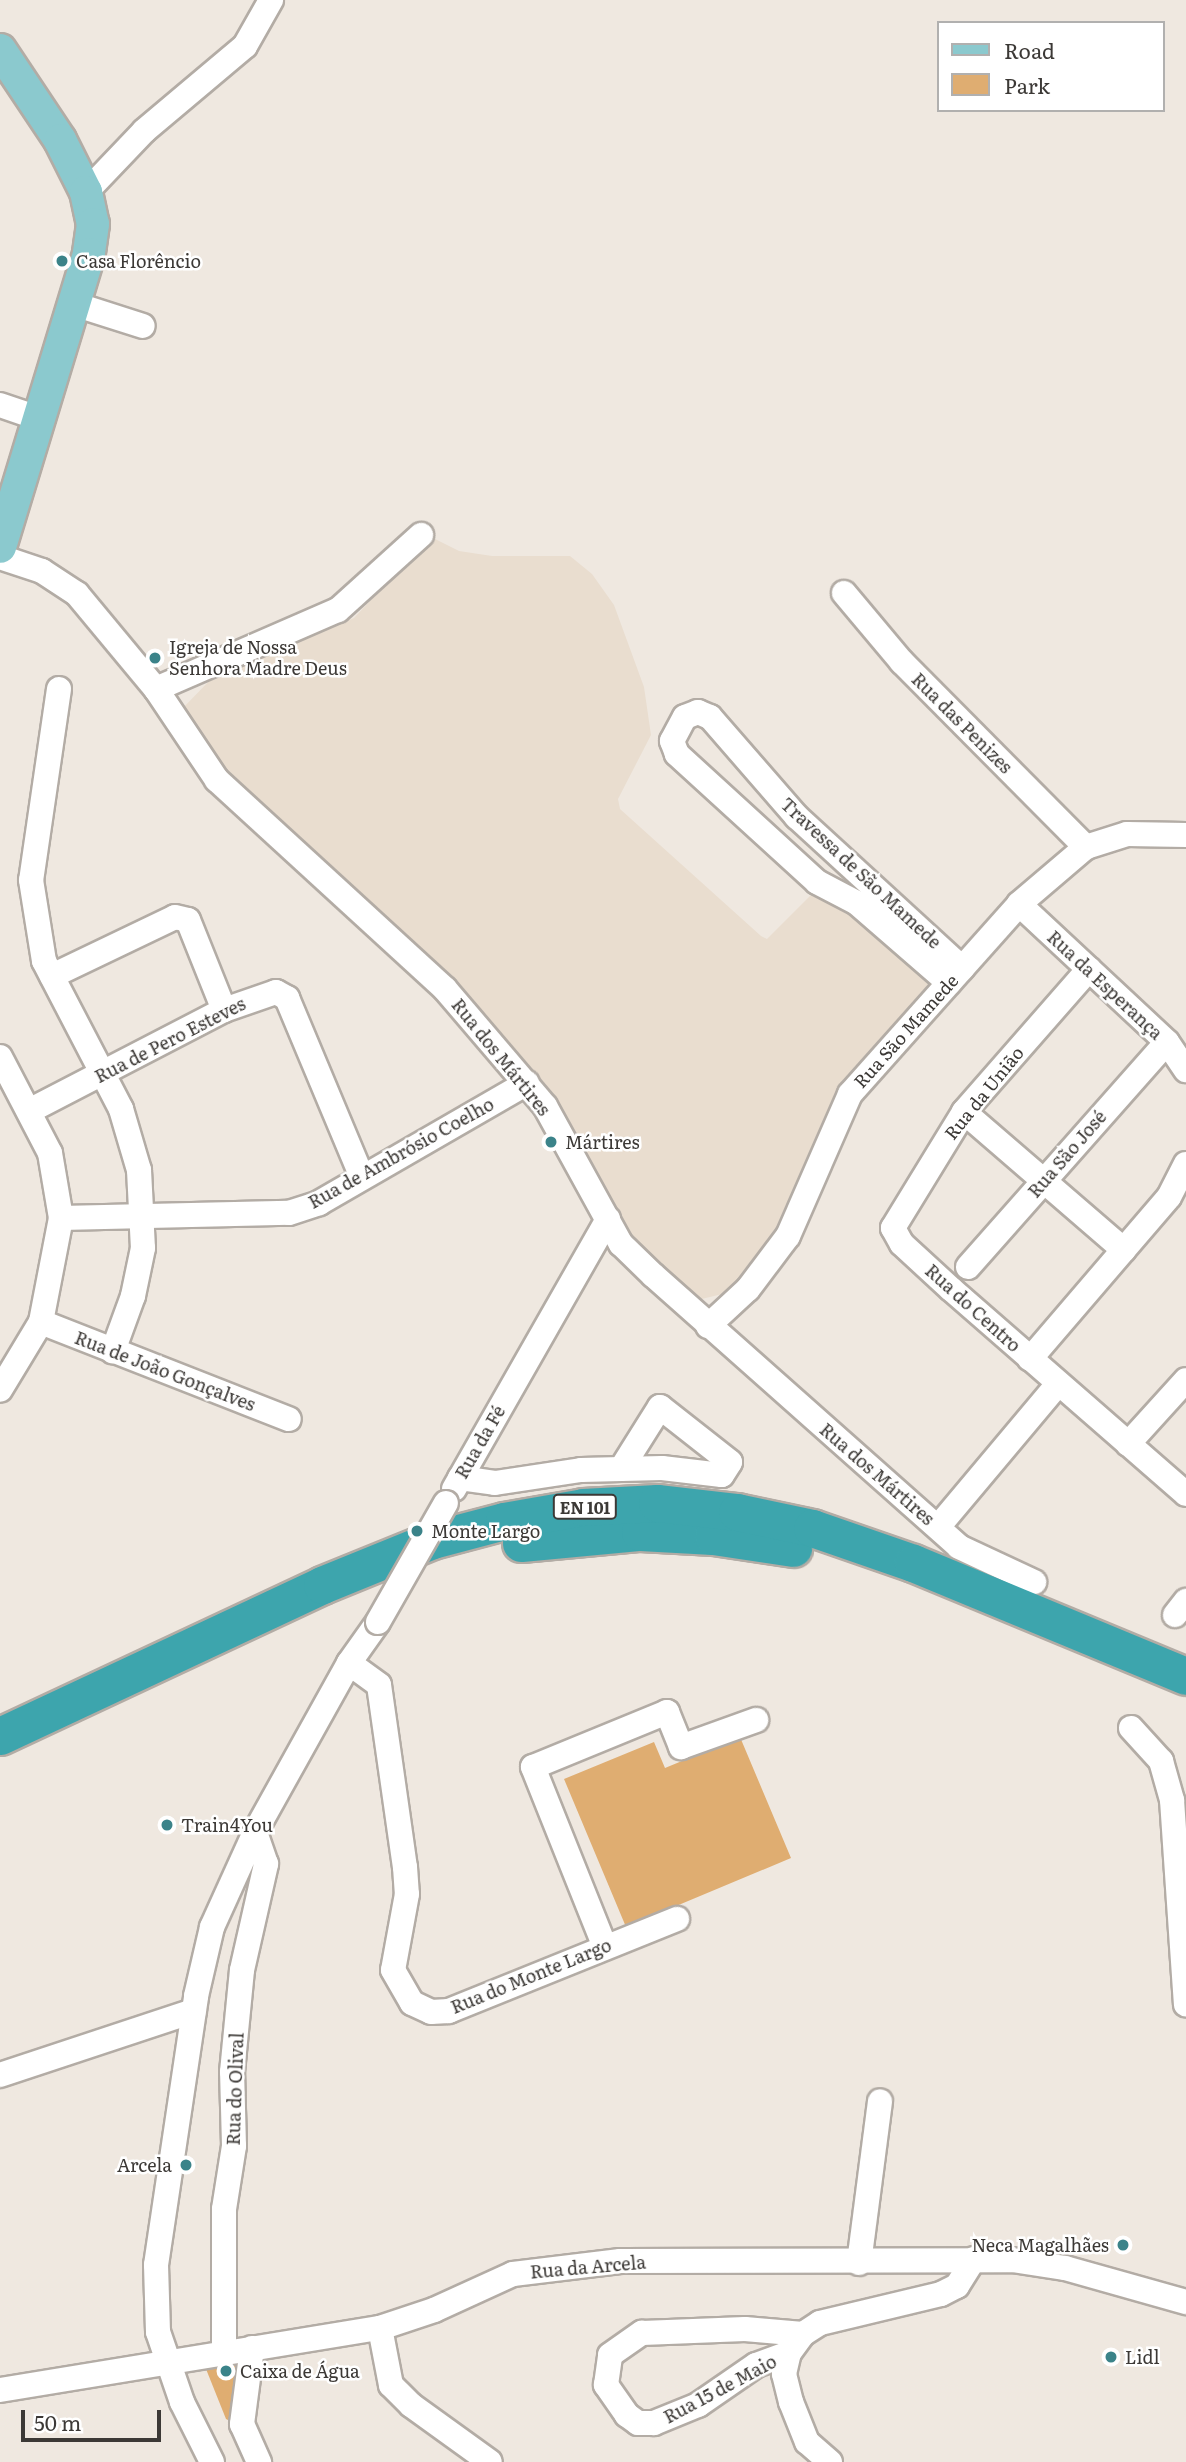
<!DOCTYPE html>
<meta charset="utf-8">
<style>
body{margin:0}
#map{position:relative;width:1186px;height:2462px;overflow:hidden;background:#efe8e0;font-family:Literata,serif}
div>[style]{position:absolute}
.built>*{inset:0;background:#e9ddcf}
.green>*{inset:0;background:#dfad71}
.roads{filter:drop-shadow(2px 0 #b3aca5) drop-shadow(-2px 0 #b3aca5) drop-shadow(0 2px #b3aca5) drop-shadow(0 -2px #b3aca5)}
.minor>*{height:24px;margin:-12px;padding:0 12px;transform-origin:12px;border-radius:12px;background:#fff}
.major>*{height:32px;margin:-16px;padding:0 16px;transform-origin:16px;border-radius:16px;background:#8bc9ce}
.highway>*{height:37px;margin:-18.5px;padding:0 18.5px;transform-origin:18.5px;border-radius:18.5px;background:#3da5ad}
.bridges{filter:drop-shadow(2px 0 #b3aca5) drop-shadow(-2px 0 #b3aca5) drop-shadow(0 2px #b3aca5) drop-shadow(0 -2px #b3aca5)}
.minor-bridge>*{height:24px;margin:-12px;padding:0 12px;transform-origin:12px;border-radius:12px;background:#fff}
.dots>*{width:19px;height:19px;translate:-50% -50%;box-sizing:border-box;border:4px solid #fff;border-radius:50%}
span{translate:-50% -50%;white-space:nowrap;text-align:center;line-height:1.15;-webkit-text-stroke:5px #fff;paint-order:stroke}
.shield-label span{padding:2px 5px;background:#fff;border:2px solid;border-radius:5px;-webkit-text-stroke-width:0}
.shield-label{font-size:16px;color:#3c3936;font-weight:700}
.poi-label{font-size:18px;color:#3c3936}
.left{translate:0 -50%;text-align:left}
.right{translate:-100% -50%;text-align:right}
.street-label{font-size:18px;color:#3c3936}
.legend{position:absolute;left:937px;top:21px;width:228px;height:91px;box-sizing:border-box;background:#fff;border:2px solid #b1b0af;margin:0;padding:9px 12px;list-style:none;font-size:21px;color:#3c3936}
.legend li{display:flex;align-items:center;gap:14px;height:35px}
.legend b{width:35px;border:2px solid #b1b0af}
.scale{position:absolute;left:21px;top:2410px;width:140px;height:32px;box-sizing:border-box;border:4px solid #3c3936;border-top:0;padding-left:9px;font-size:21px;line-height:24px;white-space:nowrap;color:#3c3936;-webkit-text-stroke:5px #fff;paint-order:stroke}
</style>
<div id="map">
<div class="built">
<div style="clip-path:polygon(435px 539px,459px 551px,492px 556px,570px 556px,592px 574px,614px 605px,644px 687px,651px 735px,618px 799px,620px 809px,761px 936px,767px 939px,816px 890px,854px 913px,928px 984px,928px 990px,846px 1085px,792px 1215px,731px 1292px,693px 1301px,640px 1252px,539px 1079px,494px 1028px,218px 771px,180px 711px,215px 675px,354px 618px,422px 546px)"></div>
</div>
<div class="green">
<div style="clip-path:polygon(740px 1737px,791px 1858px,626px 1927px,564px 1779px,654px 1742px,665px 1768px)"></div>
<div style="clip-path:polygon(247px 2362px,236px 2424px,226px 2419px,206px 2369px)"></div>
</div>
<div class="roads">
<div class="minor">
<div style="left:86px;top:192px;width:84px;rotate:-46.4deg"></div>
<div style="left:144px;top:131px;width:132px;rotate:-40.1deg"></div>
<div style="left:245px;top:46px;width:53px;rotate:-60.5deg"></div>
<div style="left:74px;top:304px;width:72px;rotate:17.7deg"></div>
<div style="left:0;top:405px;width:40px;rotate:18.9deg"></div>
<div style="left:0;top:557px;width:44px;rotate:18.4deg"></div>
<div style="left:42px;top:571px;width:42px;rotate:33.3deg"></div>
<div style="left:77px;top:594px;width:124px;rotate:50.3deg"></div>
<div style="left:156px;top:689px;width:110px;rotate:56.2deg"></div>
<div style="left:217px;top:780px;width:309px;rotate:42.5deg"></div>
<div style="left:445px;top:989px;width:154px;rotate:49.5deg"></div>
<div style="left:545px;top:1106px;width:158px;rotate:61.2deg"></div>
<div style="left:621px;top:1244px;width:45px;rotate:44.1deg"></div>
<div style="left:653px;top:1275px;width:409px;rotate:41.6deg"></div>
<div style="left:959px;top:1547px;width:83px;rotate:25deg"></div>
<div style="left:844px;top:593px;width:90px;rotate:50deg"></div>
<div style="left:902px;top:662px;width:261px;rotate:45.2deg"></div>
<div style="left:59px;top:689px;width:193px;rotate:98.3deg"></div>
<div style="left:31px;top:880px;width:82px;rotate:80.9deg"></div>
<div style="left:44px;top:961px;width:167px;rotate:62.5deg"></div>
<div style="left:121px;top:1109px;width:64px;rotate:73.6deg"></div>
<div style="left:139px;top:1170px;width:78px;rotate:87.1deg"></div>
<div style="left:143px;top:1248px;width:49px;rotate:101.8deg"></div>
<div style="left:133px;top:1296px;width:59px;rotate:110deg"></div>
<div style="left:156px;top:689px;width:198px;rotate:-23.5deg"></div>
<div style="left:338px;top:610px;width:112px;rotate:-42.1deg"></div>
<div style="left:1019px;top:904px;width:202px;rotate:43deg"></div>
<div style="left:1167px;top:1042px;width:34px;rotate:56deg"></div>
<div style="left:1089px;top:969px;width:190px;rotate:131.2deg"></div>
<div style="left:964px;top:1112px;width:136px;rotate:121.5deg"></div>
<div style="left:893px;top:1228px;width:18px;rotate:61deg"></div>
<div style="left:902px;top:1244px;width:67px;rotate:42.6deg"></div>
<div style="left:951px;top:1289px;width:312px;rotate:41.1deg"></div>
<div style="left:52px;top:976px;width:136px;rotate:-25.6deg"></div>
<div style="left:175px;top:917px;width:13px;rotate:13deg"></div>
<div style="left:188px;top:920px;width:97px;rotate:68.2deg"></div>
<div style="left:949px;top:983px;width:122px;rotate:-139deg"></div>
<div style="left:857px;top:903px;width:45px;rotate:-152.3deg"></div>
<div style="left:817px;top:882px;width:190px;rotate:-137.6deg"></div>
<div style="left:677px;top:754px;width:14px;rotate:-111deg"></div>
<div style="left:672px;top:741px;width:27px;rotate:-62deg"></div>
<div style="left:685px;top:717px;width:14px;rotate:-21deg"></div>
<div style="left:698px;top:712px;width:13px;rotate:23deg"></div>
<div style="left:710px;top:717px;width:133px;rotate:49deg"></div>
<div style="left:797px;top:817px;width:224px;rotate:42.5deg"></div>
<div style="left:0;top:1057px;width:108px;rotate:62.5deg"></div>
<div style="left:50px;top:1153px;width:66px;rotate:80.4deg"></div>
<div style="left:61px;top:1218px;width:106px;rotate:100.9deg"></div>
<div style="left:41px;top:1322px;width:79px;rotate:121.1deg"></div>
<div style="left:31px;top:1110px;width:217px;rotate:-27.4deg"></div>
<div style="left:224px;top:1010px;width:55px;rotate:-19.1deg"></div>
<div style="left:276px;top:992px;width:13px;rotate:29deg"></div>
<div style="left:287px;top:998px;width:194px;rotate:67.3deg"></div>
<div style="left:964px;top:1112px;width:211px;rotate:40.8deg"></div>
<div style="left:61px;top:1218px;width:228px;rotate:-1.3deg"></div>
<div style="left:289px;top:1213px;width:32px;rotate:-18deg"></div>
<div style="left:319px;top:1203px;width:240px;rotate:-30deg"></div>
<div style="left:968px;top:1267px;width:300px;rotate:-48.5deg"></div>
<div style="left:41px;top:1322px;width:266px;rotate:21.4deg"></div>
<div style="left:708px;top:1326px;width:54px;rotate:-42.8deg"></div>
<div style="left:748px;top:1289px;width:66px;rotate:-53deg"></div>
<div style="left:788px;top:1236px;width:155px;rotate:-66.4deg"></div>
<div style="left:850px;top:1094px;width:254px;rotate:-48.3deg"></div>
<div style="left:1019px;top:904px;width:88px;rotate:-40.4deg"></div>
<div style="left:1086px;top:847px;width:43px;rotate:-17.6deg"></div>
<div style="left:1127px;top:834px;width:59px;rotate:1deg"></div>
<div style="left:1030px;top:1359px;width:213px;rotate:-49.4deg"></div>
<div style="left:1169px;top:1197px;width:37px;rotate:-63deg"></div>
<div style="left:1128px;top:1444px;width:86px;rotate:-47.8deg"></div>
<div style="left:460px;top:1478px;width:35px;rotate:8deg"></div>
<div style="left:495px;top:1483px;width:87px;rotate:-8.6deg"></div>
<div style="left:581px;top:1470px;width:81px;rotate:-1.4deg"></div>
<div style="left:662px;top:1468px;width:60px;rotate:6.7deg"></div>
<div style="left:722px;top:1475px;width:15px;rotate:-58deg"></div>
<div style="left:730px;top:1462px;width:89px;rotate:-141.8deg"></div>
<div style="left:660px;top:1407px;width:73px;rotate:122.2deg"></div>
<div style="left:454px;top:1489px;width:311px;rotate:-60.3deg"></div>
<div style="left:938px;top:1527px;width:187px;rotate:-50deg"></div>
<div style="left:1175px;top:1615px;width:18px;rotate:-52deg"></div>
<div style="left:349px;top:1663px;width:37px;rotate:36deg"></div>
<div style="left:379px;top:1685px;width:184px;rotate:81.9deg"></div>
<div style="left:405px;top:1867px;width:27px;rotate:86deg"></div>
<div style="left:407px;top:1894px;width:77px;rotate:100.4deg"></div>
<div style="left:393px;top:1970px;width:38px;rotate:60deg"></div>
<div style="left:412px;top:2003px;width:21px;rotate:25deg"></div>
<div style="left:431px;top:2012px;width:18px;rotate:-3deg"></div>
<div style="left:449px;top:2011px;width:246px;rotate:-22deg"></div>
<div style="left:1131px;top:1728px;width:45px;rotate:47.7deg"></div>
<div style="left:1161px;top:1761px;width:41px;rotate:74.2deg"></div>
<div style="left:1172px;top:1800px;width:205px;rotate:86.1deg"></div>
<div style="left:605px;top:1947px;width:194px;rotate:-111.8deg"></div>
<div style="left:533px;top:1767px;width:145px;rotate:-22.3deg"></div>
<div style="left:667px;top:1712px;width:38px;rotate:68deg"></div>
<div style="left:681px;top:1747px;width:80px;rotate:-19.8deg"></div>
<div style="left:0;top:2075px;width:204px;rotate:-18.3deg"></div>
<div style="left:859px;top:2263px;width:163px;rotate:-82.6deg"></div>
<div style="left:380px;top:2328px;width:58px;rotate:79.1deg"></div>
<div style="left:391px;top:2385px;width:28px;rotate:45deg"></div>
<div style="left:411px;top:2405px;width:97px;rotate:35.8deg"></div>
<div style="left:252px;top:2348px;width:77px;rotate:97.5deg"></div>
<div style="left:242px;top:2424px;width:42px;rotate:65.9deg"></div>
<div style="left:224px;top:2351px;width:142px;rotate:-90deg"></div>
<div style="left:224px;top:2209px;width:64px;rotate:-81deg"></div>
<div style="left:234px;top:2146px;width:74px;rotate:-91.5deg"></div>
<div style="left:232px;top:2072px;width:102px;rotate:-84.4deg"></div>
<div style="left:242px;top:1970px;width:109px;rotate:-77.2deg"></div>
<div style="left:266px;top:1864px;width:34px;rotate:-109deg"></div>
<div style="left:789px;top:2353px;width:35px;rotate:160deg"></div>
<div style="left:756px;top:2365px;width:70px;rotate:145.4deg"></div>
<div style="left:698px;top:2405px;width:48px;rotate:157.8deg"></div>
<div style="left:654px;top:2423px;width:16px;rotate:180deg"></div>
<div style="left:638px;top:2423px;width:14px;rotate:-144deg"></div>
<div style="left:627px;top:2415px;width:37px;rotate:-125deg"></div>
<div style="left:606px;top:2385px;width:30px;rotate:-82deg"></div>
<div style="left:610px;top:2355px;width:39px;rotate:-35deg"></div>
<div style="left:642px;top:2333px;width:103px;rotate:-2.2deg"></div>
<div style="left:745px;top:2329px;width:58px;rotate:4.9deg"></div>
<div style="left:0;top:2390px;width:385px;rotate:-9.3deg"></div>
<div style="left:380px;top:2328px;width:57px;rotate:-18.4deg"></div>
<div style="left:434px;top:2310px;width:87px;rotate:-24.5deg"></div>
<div style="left:513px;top:2274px;width:108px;rotate:-6.9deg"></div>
<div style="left:620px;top:2261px;width:392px;rotate:-0.1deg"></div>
<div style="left:1012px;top:2260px;width:54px;rotate:8.6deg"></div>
<div style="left:1065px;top:2268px;width:126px;rotate:15.7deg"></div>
<div style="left:212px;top:2462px;width:67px;rotate:-116.6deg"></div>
<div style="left:182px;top:2402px;width:74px;rotate:-108.9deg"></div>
<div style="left:158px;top:2332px;width:67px;rotate:-91.7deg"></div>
<div style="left:156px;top:2265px;width:272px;rotate:-81.5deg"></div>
<div style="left:196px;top:1996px;width:71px;rotate:-76.9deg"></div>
<div style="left:212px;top:1927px;width:104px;rotate:-65.6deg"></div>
<div style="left:255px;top:1832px;width:193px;rotate:-60.9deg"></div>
<div style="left:349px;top:1663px;width:50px;rotate:-54.7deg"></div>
<div style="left:830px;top:2462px;width:30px;rotate:-139deg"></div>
<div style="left:807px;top:2442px;width:43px;rotate:-111.8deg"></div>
<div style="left:791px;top:2402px;width:29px;rotate:-104deg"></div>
<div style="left:784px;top:2374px;width:22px;rotate:-77deg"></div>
<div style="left:789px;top:2353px;width:24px;rotate:-54deg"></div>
<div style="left:803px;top:2334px;width:20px;rotate:-33deg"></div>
<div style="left:820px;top:2323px;width:124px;rotate:-13.5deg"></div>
<div style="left:941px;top:2294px;width:18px;rotate:-27deg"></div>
<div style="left:957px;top:2286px;width:32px;rotate:-58deg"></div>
</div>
<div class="major">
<div style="left:0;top:50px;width:108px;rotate:56.3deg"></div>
<div style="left:60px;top:140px;width:58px;rotate:63.4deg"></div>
<div style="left:86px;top:192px;width:33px;rotate:78deg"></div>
<div style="left:93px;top:224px;width:30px;rotate:98deg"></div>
<div style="left:89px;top:254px;width:306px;rotate:106.9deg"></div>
</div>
<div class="highway">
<div style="left:521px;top:1543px;width:120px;rotate:-5.3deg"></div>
<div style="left:640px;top:1532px;width:73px;rotate:3.1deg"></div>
<div style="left:713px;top:1536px;width:81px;rotate:8.5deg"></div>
<div style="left:0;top:1736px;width:356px;rotate:-25.1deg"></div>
<div style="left:322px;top:1585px;width:119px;rotate:-22.2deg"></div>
<div style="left:432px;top:1540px;width:74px;rotate:-14.8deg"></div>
<div style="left:504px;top:1521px;width:80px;rotate:-10deg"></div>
<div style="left:583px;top:1507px;width:74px;rotate:-3.1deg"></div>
<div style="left:657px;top:1503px;width:81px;rotate:6.4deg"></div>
<div style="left:737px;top:1512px;width:77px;rotate:12deg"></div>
<div style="left:812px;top:1528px;width:107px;rotate:19.1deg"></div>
<div style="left:913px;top:1563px;width:295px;rotate:22.5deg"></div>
</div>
</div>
<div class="bridges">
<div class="minor-bridge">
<div style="left:378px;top:1622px;width:137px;rotate:-60.3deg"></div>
</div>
</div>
<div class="dots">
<div style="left:62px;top:261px;background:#3b8389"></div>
<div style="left:155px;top:658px;background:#3b8389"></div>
<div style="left:551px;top:1142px;background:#3b8389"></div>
<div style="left:417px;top:1531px;background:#3b8389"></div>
<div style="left:167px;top:1825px;background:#3b8389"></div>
<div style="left:186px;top:2165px;background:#3b8389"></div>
<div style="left:1123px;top:2245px;background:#3b8389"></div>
<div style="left:1111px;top:2357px;background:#3b8389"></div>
<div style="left:226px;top:2371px;background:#3b8389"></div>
</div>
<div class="shield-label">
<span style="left:585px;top:1507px">EN 101</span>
</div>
<div class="poi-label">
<span class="left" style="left:76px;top:261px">Casa Florêncio</span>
<span class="left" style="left:169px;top:658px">Igreja de Nossa<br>Senhora Madre Deus</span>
<span class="left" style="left:565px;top:1142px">Mártires</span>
<span class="left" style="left:431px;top:1531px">Monte Largo</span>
<span class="left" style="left:181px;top:1825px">Train4You</span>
<span class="right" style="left:172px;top:2165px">Arcela</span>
<span class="right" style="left:1109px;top:2245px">Neca Magalhães</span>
<span class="left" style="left:1125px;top:2357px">Lidl</span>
<span class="left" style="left:240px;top:2371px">Caixa de Água</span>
</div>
<div class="street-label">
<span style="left:962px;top:723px;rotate:45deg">Rua das Penizes</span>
<span style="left:861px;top:873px;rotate:43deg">Travessa de São Mamede</span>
<span style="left:1105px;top:985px;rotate:43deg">Rua da Esperança</span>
<span style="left:906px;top:1031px;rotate:-48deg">Rua São Mamede</span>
<span style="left:170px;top:1040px;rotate:-27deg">Rua de Pero Esteves</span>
<span style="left:501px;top:1057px;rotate:51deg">Rua dos Mártires</span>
<span style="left:984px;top:1093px;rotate:-51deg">Rua da União</span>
<span style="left:401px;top:1153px;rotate:-29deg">Rua de Ambrósio Coelho</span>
<span style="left:1067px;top:1154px;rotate:-49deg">Rua São José</span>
<span style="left:973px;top:1308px;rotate:42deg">Rua do Centro</span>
<span style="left:165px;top:1371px;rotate:21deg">Rua de João Gonçalves</span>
<span style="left:480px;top:1442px;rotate:-60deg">Rua da Fé</span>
<span style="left:877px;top:1474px;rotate:41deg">Rua dos Mártires</span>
<span style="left:531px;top:1976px;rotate:-22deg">Rua do Monte Largo</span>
<span style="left:235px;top:2089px;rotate:-88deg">Rua do Olival</span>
<span style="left:588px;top:2267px;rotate:-5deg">Rua da Arcela</span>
<span style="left:720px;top:2389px;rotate:-28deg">Rua 15 de Maio</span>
</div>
<ul class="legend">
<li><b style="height:9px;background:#8bc9ce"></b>Road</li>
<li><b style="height:19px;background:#dfad71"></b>Park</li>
</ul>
<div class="scale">50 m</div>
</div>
